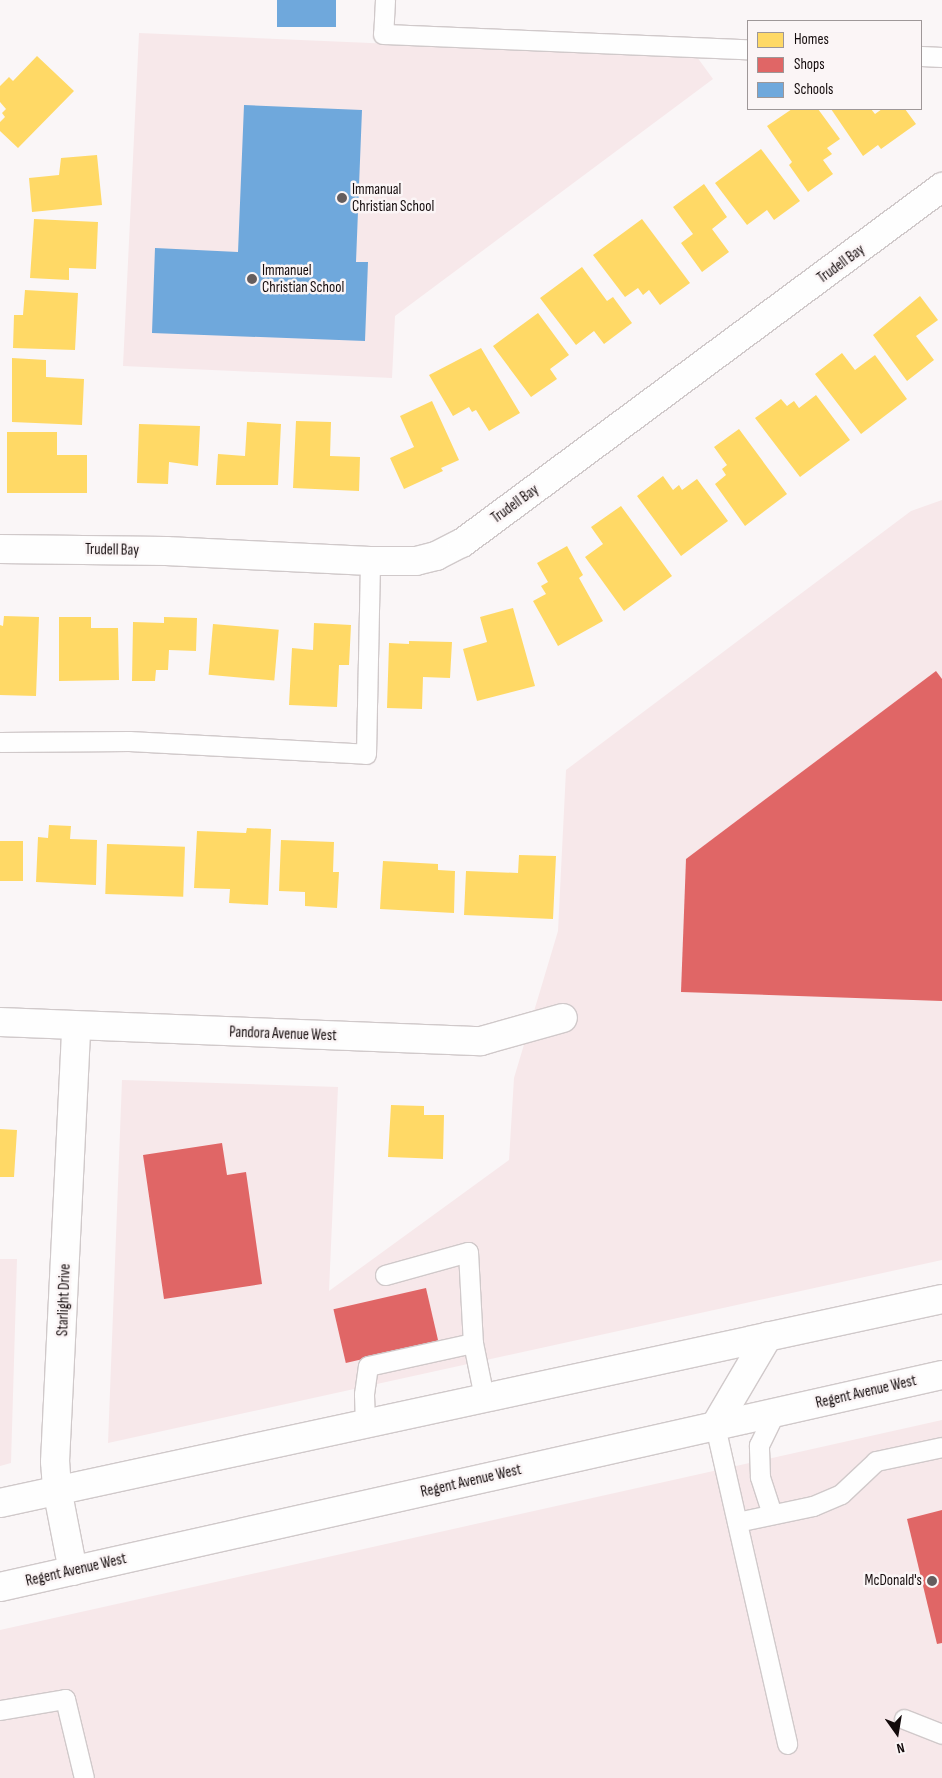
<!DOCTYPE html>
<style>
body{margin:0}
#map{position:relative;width:942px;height:1778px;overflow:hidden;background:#faf6f7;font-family:"Sofia Sans Condensed",sans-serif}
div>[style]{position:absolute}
.built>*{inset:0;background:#f7e8ea}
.homes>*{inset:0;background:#ffd966;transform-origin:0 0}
.shops>*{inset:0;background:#e06666;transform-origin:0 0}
.schools>*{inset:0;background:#6fa8dc;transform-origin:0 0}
.roads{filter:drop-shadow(1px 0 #d0c9ca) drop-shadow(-1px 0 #d0c9ca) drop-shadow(0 1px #d0c9ca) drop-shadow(0 -1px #d0c9ca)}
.lane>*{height:19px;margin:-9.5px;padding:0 9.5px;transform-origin:9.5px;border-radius:9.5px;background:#fefefe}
.street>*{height:28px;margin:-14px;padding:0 14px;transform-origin:14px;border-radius:14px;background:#fefefe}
.secondary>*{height:28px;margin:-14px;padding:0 14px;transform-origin:14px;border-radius:14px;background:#fefefe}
.dots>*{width:14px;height:14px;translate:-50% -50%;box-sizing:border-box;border:2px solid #fbf5f6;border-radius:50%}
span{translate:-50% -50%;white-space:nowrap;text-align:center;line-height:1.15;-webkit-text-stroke:5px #fbf5f6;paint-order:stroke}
.poi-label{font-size:15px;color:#130a0b}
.left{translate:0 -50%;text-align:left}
.right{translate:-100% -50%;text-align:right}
.street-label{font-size:15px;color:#130a0b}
.legend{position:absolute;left:747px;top:20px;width:175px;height:90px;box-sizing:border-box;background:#fbf5f6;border:1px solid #9e9798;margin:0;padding:6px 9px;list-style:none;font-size:15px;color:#130a0b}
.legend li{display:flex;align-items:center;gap:10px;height:25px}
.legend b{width:25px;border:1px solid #9e9798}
.north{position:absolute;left:872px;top:1708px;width:50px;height:50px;-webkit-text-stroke:4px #fbf5f6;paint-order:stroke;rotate:167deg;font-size:14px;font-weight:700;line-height:20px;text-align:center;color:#130a0b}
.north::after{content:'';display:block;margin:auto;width:18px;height:22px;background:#130a0b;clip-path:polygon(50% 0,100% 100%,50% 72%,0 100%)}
</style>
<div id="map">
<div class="built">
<div style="clip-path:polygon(139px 33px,697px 57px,713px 79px,395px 316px,392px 378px,123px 366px)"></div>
<div style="clip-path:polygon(942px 500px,942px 1260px,108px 1443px,122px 1080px,338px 1087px,329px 1291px,509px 1160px,514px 1078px,558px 931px,566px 770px,911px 511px)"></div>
<div style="clip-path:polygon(0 1259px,17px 1259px,11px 1463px,0 1466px)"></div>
<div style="clip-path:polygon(942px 1420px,942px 1778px,0 1778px,0 1630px)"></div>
</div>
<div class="homes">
<div style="clip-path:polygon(37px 56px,74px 91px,18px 148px,0 131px,0 122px,5px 117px,2px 113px,6px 109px,0 102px,0 86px,9px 77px,13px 81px)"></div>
<div style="clip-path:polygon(792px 109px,818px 109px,840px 139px,827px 148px,832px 154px,823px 160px,833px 174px,808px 192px,789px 165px,792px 162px,767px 126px)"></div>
<div style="clip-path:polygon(831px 109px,871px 109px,875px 114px,882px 109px,905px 109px,916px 124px,881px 149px,878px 145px,863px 156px)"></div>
<div style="clip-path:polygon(761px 149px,800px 201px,774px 220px,767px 210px,747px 225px,715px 183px)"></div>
<div style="clip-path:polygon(97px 155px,102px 205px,32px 212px,29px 178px,59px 175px,61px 158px)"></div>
<div style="clip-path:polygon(704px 184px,727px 217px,712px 229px,729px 252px,702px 272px,681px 243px,693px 234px,673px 207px)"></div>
<div style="clip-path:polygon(34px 219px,98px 222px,96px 269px,69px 268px,69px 280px,30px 278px)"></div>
<div style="clip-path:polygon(642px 219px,690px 283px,660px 305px,649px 290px,643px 295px,638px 288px,625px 297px,593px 255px)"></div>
<div style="clip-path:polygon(582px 267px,607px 301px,613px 297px,632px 323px,604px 344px,594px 331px,576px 345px,540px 298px)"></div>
<div style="clip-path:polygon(25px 290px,78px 293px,75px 350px,13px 348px,14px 315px,23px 315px)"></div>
<div style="clip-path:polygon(920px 296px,938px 320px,916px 336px,934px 360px,907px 381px,873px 335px)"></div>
<div style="clip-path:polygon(538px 313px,569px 355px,550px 369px,557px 379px,531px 397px,493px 346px)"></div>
<div style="clip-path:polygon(481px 348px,520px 413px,489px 431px,476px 410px,472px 412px,469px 407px,453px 416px,429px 375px)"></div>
<div style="clip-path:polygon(842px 353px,855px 370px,875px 355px,907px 399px,861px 434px,815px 374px)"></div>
<div style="clip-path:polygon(12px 358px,46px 360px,46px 377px,84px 379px,82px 425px,12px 422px)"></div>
<div style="clip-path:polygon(816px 395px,850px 440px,800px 477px,755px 418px,781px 399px,787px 406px,794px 401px,799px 408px)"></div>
<div style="clip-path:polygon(432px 401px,459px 460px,441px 468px,443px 471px,404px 489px,390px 458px,414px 447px,400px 416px)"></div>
<div style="clip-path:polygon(296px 421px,331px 422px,330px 456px,360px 457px,359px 491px,293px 488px)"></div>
<div style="clip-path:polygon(247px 422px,281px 424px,278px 485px,216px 485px,218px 454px,245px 456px)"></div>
<div style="clip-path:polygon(139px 424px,200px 426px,198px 466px,169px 462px,168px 484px,137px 483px)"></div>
<div style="clip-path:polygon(739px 429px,787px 494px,745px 526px,715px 484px,726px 475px,722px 469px,727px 465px,714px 447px)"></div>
<div style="clip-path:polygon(7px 432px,57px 432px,57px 455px,87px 455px,87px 493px,7px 493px)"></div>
<div style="clip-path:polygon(663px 476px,673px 490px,679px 485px,682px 490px,697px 479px,728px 521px,681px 556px,637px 496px)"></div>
<div style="clip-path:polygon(621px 506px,672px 576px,624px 611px,585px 557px,603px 544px,591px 527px)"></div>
<div style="clip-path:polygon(567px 546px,583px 575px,579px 578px,603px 621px,558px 646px,533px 601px,546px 594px,541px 586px,548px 582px,537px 563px)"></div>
<div style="clip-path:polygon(513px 608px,535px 686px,477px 701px,463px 649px,487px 642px,480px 617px)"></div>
<div style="clip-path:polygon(4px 616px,39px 617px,36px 696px,0 695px,0 625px,3px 626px)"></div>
<div style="clip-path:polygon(59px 617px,91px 617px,91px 628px,118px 628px,119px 680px,59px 681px)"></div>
<div style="clip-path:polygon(164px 617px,197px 618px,196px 651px,169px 650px,168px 670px,156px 670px,155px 681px,132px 681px,133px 622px,164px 623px)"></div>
<div style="clip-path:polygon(314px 623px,351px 625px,349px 665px,339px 665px,337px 707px,289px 705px,292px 648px,313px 650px)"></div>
<div style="left:213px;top:624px;width:66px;height:51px;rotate:5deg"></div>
<div style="clip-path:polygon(409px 641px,452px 642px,450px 678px,423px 677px,422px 709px,387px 708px,389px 643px,409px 644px)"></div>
<div style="clip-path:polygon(49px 825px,71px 826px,70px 839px,97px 840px,96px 885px,36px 882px,38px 837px,48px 838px)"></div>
<div style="clip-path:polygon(247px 828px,271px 829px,268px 905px,229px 903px,230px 889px,194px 888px,197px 831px,246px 833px)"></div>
<div style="clip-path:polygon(281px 840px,334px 842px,333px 872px,339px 872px,337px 908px,305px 906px,305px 892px,279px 891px)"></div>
<div style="left:0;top:841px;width:23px;height:40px"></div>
<div style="left:107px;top:844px;width:78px;height:50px;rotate:2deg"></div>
<div style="clip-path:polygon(519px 855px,556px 856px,553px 919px,464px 915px,466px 871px,518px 873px)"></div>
<div style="clip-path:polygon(383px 861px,438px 864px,438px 870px,455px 871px,454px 913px,380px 909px)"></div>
<div style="clip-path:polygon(391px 1105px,424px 1106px,424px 1115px,444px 1115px,443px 1159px,388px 1157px)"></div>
<div style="clip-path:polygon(0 1129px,17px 1130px,14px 1177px,0 1177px)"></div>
</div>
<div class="shops">
<div style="clip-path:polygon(936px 671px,942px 679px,942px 1001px,681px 992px,686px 859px)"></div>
<div style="clip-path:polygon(222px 1143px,227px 1175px,246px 1172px,262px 1284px,164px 1299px,143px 1155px)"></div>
<div style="left:426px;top:1288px;width:55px;height:95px;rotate:77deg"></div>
<div style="clip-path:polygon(942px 1510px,942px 1643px,937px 1644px,907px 1519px)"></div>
</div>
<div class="schools">
<div style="left:277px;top:0;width:59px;height:27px"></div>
<div style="clip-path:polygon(244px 105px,362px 110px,356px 262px,368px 262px,365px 341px,152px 333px,155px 248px,238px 252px)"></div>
</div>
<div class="roads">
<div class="lane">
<div style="left:385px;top:0;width:34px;rotate:93deg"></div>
<div style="left:383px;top:34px;width:365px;rotate:2.4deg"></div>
<div style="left:921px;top:56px;width:21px;rotate:3deg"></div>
<div style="left:0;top:742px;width:129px;rotate:-0.4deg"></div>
<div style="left:129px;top:741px;width:237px;rotate:3.1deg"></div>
<div style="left:366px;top:754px;width:193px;rotate:-88.8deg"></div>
<div style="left:385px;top:1275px;width:86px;rotate:-15.5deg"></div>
<div style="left:468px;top:1252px;width:91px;rotate:86.9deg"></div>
<div style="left:473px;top:1343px;width:55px;rotate:78.5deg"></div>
<div style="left:365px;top:1423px;width:29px;rotate:-92deg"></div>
<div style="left:364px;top:1394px;width:28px;rotate:-82deg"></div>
<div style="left:368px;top:1366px;width:107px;rotate:-12.4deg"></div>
<div style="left:715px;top:1426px;width:326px;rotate:77.2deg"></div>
<div style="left:772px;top:1514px;width:39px;rotate:-108deg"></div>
<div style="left:760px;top:1477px;width:32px;rotate:-92deg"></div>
<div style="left:759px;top:1445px;width:37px;rotate:-64deg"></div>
<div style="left:737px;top:1522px;width:78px;rotate:-11.9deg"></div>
<div style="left:813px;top:1506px;width:30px;rotate:-23deg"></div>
<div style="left:841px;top:1494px;width:48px;rotate:-43.3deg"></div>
<div style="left:876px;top:1461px;width:67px;rotate:-12deg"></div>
<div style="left:0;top:1710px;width:66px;rotate:-9.6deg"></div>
<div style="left:65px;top:1699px;width:81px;rotate:76.5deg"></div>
<div style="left:904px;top:1719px;width:41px;rotate:21.5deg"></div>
</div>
<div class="street">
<div style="left:0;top:549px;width:166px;rotate:0.7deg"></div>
<div style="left:166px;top:551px;width:204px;rotate:2.8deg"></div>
<div style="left:370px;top:561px;width:46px"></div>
<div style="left:416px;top:561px;width:21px;rotate:-14deg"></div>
<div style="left:436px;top:556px;width:29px;rotate:-27deg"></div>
<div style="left:462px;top:543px;width:598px;rotate:-36.56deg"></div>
<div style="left:0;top:1022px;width:481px;rotate:2.3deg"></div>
<div style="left:481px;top:1041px;width:85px;rotate:-15.7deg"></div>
<div style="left:73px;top:1571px;width:84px;rotate:-101deg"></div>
<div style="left:57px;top:1489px;width:27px;rotate:-94deg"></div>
<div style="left:55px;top:1462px;width:436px;rotate:-87.2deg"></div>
</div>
<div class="secondary">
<div style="left:715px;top:1426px;width:104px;rotate:-59.5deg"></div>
<div style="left:0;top:1503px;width:964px;rotate:-12.22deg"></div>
<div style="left:0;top:1587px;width:966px;rotate:-12.68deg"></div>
</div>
</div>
<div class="dots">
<div style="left:342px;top:198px;background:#645d5e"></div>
<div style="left:252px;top:279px;background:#645d5e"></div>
<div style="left:932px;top:1581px;background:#645d5e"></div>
</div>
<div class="poi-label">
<span class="left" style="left:352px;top:198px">Immanual<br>Christian School</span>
<span class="left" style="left:262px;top:279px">Immanuel<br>Christian School</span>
<span class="right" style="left:922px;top:1581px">McDonald's</span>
</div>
<div class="street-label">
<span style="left:841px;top:264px;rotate:-36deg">Trudell Bay</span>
<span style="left:515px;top:504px;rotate:-36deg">Trudell Bay</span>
<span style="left:112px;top:550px;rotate:1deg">Trudell Bay</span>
<span style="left:283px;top:1034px;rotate:2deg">Pandora Avenue West</span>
<span style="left:64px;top:1300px;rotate:-88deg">Starlight Drive</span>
<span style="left:866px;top:1392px;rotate:-13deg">Regent Avenue West</span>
<span style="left:471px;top:1481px;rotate:-13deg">Regent Avenue West</span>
<span style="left:76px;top:1570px;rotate:-13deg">Regent Avenue West</span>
</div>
<ul class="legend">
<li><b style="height:14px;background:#ffd966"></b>Homes</li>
<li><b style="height:14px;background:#e06666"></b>Shops</li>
<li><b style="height:14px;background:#6fa8dc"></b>Schools</li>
</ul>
<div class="north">N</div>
</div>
